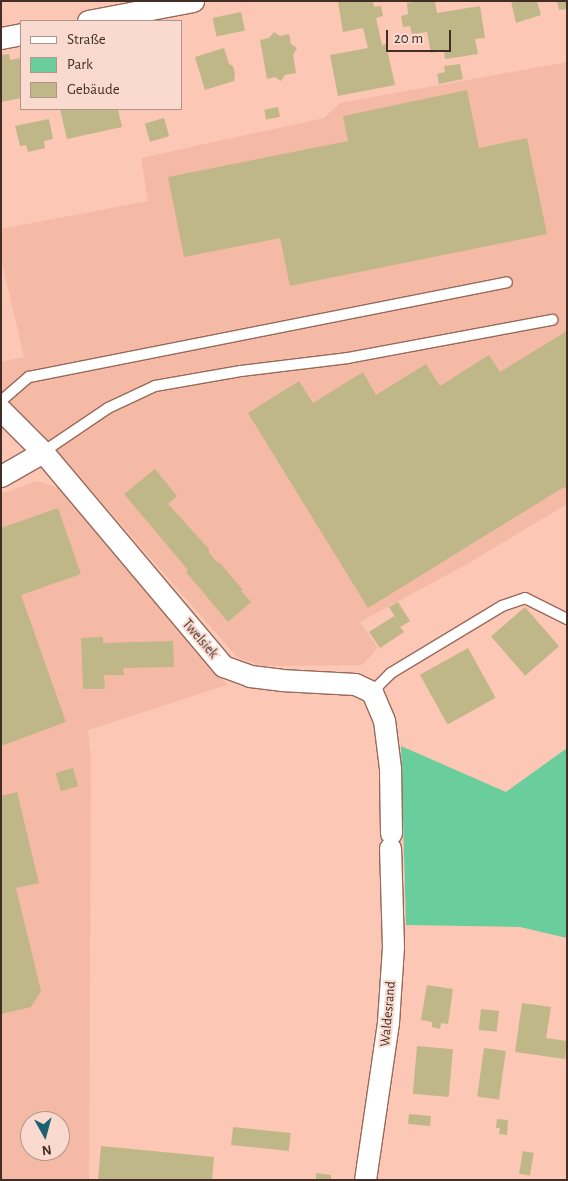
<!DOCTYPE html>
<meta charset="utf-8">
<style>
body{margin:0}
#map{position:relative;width:568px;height:1181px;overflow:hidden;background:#fcc7b5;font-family:"Alegreya Sans",sans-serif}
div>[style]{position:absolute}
.built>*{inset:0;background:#f5baa5}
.green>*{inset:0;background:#6ace9c}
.building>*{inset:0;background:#bfb787;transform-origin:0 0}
.roads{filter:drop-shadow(1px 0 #976959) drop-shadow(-1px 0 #976959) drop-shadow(0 1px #976959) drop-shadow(0 -1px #976959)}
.service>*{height:10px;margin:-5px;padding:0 5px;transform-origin:5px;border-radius:5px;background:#fff}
.minor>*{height:21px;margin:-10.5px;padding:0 10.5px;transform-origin:10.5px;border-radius:10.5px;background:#fff}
span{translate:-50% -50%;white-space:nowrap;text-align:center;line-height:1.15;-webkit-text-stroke:4px #fadacf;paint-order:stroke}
.street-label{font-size:14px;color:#422e27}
.frame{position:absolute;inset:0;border:2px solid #422e27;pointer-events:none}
.legend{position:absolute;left:20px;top:20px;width:162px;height:90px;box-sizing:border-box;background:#fadacf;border:1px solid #b0958c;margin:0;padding:6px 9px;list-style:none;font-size:15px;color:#422e27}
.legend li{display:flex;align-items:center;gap:10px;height:25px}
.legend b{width:25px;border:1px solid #b0958c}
.north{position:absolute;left:20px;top:1111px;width:50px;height:50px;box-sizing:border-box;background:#fadacf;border:1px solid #b0958c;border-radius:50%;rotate:173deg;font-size:14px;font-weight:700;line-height:20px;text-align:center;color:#422e27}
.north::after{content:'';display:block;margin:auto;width:18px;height:22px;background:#1c6072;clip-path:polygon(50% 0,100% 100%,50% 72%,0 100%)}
.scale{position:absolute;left:386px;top:30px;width:65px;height:22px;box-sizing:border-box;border:2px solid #422e27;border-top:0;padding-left:6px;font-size:15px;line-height:18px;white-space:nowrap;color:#422e27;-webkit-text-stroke:4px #fadacf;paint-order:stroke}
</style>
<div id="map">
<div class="built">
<div style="clip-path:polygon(567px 62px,567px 504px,467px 564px,360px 622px,378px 648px,362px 665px,263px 666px,237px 657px,36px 427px,1px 403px,1px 362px,24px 357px,1px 258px,1px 229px,148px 201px,141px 158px,324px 118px,340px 103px)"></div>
<div style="clip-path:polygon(evenodd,37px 481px,63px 489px,161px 602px,227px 685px,88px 730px,91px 758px,89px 1180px,1px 1180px,1px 494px,37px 481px,30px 1121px,60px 1121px,60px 1151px,30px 1151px,30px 1121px)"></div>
</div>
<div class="green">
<div style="clip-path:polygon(401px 746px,506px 792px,567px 748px,567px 938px,520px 927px,406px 925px)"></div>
</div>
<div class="building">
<div style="clip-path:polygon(373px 1px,374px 7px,381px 6px,383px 16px,376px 18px,382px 45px,386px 44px,395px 85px,338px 96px,330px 55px,368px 48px,363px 28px,343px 32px,338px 2px)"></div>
<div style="clip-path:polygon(418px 1px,435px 1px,437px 13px,480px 6px,485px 38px,475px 39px,478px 54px,445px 59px,444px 50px,431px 53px,427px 32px,412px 34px,410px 26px,403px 27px,401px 16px,408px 14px,407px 3px)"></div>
<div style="clip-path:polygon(511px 1px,537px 1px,541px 15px,516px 23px)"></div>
<div style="clip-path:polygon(557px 1px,567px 1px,567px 9px,559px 10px)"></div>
<div style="left:241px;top:12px;width:19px;height:29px;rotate:78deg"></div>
<div style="clip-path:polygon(274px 32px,280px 36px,289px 34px,291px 44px,297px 48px,293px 55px,296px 73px,285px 75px,281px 81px,275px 77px,267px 79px,260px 40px,269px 38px)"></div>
<div style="clip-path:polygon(224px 48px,229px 64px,233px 66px,235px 74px,234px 81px,205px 90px,195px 57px)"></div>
<div style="clip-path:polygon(9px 54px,10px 60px,21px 58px,21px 98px,1px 102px,1px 55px)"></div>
<div style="clip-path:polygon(460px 64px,463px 79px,439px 84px,437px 74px,445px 72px,444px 66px)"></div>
<div style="clip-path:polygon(467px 90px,479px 148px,527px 138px,547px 234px,290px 286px,280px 238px,184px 257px,168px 177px,348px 141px,343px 116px)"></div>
<div style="left:278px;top:107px;width:10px;height:14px;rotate:79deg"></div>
<div style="clip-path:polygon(60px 109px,118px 109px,122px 127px,67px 139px)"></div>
<div style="left:164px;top:118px;width:19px;height:20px;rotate:74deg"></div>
<div style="clip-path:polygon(49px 119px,53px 139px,44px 141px,45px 148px,28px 152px,26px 145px,20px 146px,15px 126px)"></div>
<div style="clip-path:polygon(567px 331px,567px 489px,564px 487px,368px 608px,248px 413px,299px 381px,313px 403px,363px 372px,376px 395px,426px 364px,440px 386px,489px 355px,500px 372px)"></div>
<div style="clip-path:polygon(155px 469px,177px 496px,168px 504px,209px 549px,209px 553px,218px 563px,219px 562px,243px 590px,241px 591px,251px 602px,228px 622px,186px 572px,188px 570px,124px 494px)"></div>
<div style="clip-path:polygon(58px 508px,81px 574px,21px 595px,66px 722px,1px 746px,1px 528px)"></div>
<div style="clip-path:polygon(398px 602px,410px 621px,400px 627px,404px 632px,380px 648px,369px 632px,394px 616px,400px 625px,389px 607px)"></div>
<div style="left:525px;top:607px;width:52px;height:45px;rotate:49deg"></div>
<div style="clip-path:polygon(103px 637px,103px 643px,173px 641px,174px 667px,123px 668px,124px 675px,104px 675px,105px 689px,83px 689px,81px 638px)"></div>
<div style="left:468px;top:648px;width:57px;height:55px;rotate:61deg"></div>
<div style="left:73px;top:768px;width:19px;height:18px;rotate:74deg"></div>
<div style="clip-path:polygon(17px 792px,39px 883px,16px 888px,41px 991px,31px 1007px,1px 1014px,1px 796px)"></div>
<div style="clip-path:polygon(427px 985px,453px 989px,448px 1024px,441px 1023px,440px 1029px,432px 1027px,432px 1022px,421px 1020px)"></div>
<div style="clip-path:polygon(522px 1003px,551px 1007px,546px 1038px,567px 1041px,565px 1059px,515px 1052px)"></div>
<div style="left:481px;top:1009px;width:18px;height:21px;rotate:6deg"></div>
<div style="left:417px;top:1046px;width:36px;height:48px;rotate:5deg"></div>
<div style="left:484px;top:1048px;width:22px;height:49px;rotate:8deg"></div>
<div style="left:409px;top:1114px;width:22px;height:10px;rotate:5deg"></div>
<div style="clip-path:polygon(497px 1119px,508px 1120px,507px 1135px,499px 1134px,500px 1128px,496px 1128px)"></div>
<div style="left:233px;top:1127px;width:58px;height:18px;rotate:6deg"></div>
<div style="clip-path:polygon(101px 1146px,214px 1157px,212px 1180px,98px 1180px)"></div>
<div style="left:523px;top:1151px;width:11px;height:23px;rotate:10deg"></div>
<div style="clip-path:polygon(316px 1173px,331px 1175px,331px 1180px,316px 1180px)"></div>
</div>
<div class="roads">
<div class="service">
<div style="left:1px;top:401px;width:37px;rotate:-41deg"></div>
<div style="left:29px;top:377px;width:487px;rotate:-11.2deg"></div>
<div style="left:43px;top:452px;width:78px;rotate:-34.1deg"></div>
<div style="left:108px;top:408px;width:52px;rotate:-25.1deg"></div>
<div style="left:155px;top:386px;width:87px;rotate:-9.9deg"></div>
<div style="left:241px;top:371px;width:108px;rotate:-6.9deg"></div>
<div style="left:348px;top:358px;width:208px;rotate:-10.6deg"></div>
<div style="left:372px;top:692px;width:27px;rotate:-45deg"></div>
<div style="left:391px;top:673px;width:130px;rotate:-31.1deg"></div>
<div style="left:502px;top:606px;width:24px;rotate:-19deg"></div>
<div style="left:525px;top:598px;width:47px;rotate:26.6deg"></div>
</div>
<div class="minor">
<div style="left:88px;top:21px;width:107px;rotate:-10.8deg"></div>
<div style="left:1px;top:38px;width:20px;rotate:-11deg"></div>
<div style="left:1px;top:410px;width:59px;rotate:45deg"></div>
<div style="left:43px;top:452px;width:280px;rotate:49.9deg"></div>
<div style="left:223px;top:666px;width:29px;rotate:20deg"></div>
<div style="left:250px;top:676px;width:31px;rotate:7deg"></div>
<div style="left:281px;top:680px;width:74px;rotate:3.1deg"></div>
<div style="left:355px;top:684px;width:19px;rotate:25deg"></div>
<div style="left:372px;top:692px;width:30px;rotate:67deg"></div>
<div style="left:384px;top:720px;width:48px;rotate:82.9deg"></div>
<div style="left:390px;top:768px;width:65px;rotate:89.1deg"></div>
<div style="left:1px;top:476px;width:48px;rotate:-29.7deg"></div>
<div style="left:365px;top:1180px;width:160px;rotate:-81.7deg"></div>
<div style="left:388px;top:1022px;width:75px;rotate:-86.2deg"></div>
<div style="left:393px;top:947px;width:99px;rotate:-91.7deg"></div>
</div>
</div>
<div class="street-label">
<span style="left:200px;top:639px;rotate:49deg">Twelsiek</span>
<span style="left:388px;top:1014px;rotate:-85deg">Waldesrand</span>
</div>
<div class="frame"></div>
<ul class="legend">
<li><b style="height:6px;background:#fff"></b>Straße</li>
<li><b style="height:14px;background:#6ace9c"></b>Park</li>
<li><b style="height:14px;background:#bfb787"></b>Gebäude</li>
</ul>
<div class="north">N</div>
<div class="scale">20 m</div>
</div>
